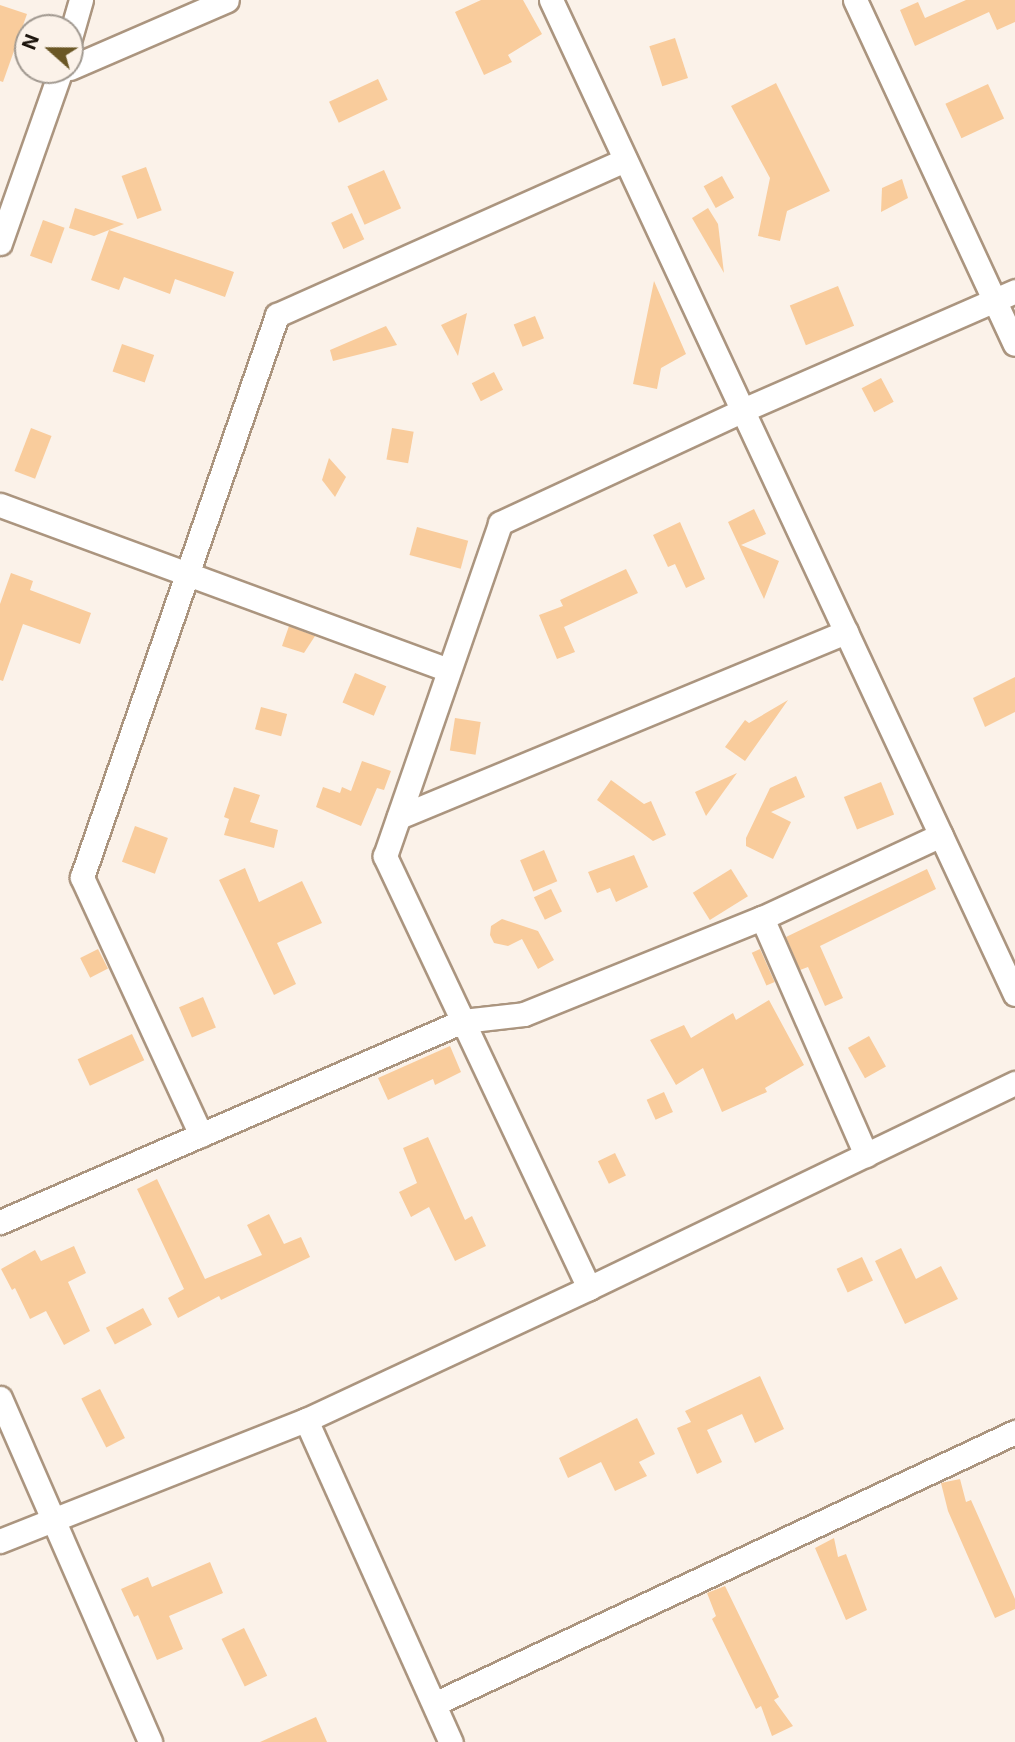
<!DOCTYPE html>
<style>
body{margin:0}
#map{position:relative;width:1015px;height:1742px;overflow:hidden;background:#fbf2e9;font-family:Inter,sans-serif}
div>[style]{position:absolute}
.building>*{inset:0;background:#f9cc9c;transform-origin:0 0}
.roads{filter:drop-shadow(2px 0 #ab957f) drop-shadow(-2px 0 #ab957f) drop-shadow(0 2px #ab957f) drop-shadow(0 -2px #ab957f)}
.street>*{height:23px;margin:-11.5px;padding:0 11.5px;transform-origin:11.5px;border-radius:11.5px;background:#fff}
span{translate:-50% -50%;white-space:nowrap;text-align:center;line-height:1.15;-webkit-text-stroke:5px #fbf2e9;paint-order:stroke}
.north{position:absolute;left:14px;top:14px;width:70px;height:70px;box-sizing:border-box;background:#fbf2e9;border:2px solid #a19990;border-radius:50%;rotate:291deg;font-size:19px;font-weight:700;line-height:28px;text-align:center;color:#1b130b}
.north::after{content:'';display:block;margin:auto;width:24px;height:32px;background:#6a5725;clip-path:polygon(50% 0,100% 100%,50% 72%,0 100%)}
</style>
<div id="map">
<div class="building">
<div style="clip-path:polygon(481px 0,523px 0,542px 34px,508px 55px,512px 62px,484px 75px,455px 12px)"></div>
<div style="clip-path:polygon(966px 0,1015px 0,1015px 22px,997px 30px,989px 12px,915px 46px,900px 10px,918px 2px,925px 18px)"></div>
<div style="clip-path:polygon(0 5px,27px 14px,3px 82px,0 81px)"></div>
<div style="left:675px;top:38px;width:42px;height:27px;rotate:72deg"></div>
<div style="left:378px;top:79px;width:23px;height:54px;rotate:65deg"></div>
<div style="clip-path:polygon(776px 83px,830px 191px,787px 211px,780px 241px,758px 236px,770px 178px,731px 106px)"></div>
<div style="left:988px;top:84px;width:38px;height:47px;rotate:65deg"></div>
<div style="left:146px;top:167px;width:46px;height:26px;rotate:70deg"></div>
<div style="left:384px;top:170px;width:42px;height:40px;rotate:66deg"></div>
<div style="left:722px;top:176px;width:25px;height:21px;rotate:61deg"></div>
<div style="clip-path:polygon(902px 179px,908px 198px,881px 212px,882px 188px)"></div>
<div style="clip-path:polygon(75px 208px,124px 224px,109px 230px,234px 272px,225px 297px,175px 279px,170px 294px,124px 277px,119px 290px,91px 280px,109px 230px,94px 236px,69px 228px)"></div>
<div style="clip-path:polygon(708px 208px,718px 224px,724px 273px,692px 218px)"></div>
<div style="left:352px;top:213px;width:29px;height:23px;rotate:65deg"></div>
<div style="left:43px;top:220px;width:23px;height:38px;rotate:20deg"></div>
<div style="clip-path:polygon(654px 281px,686px 354px,661px 368px,657px 389px,633px 384px)"></div>
<div style="left:838px;top:286px;width:43px;height:52px;rotate:68deg"></div>
<div style="clip-path:polygon(467px 313px,458px 356px,441px 325px)"></div>
<div style="left:535px;top:316px;width:24px;height:23px;rotate:68deg"></div>
<div style="clip-path:polygon(386px 326px,397px 345px,333px 361px,330px 350px)"></div>
<div style="left:122px;top:344px;width:34px;height:29px;rotate:19deg"></div>
<div style="left:494px;top:372px;width:20px;height:25px;rotate:63deg"></div>
<div style="left:881px;top:378px;width:27px;height:22px;rotate:62deg"></div>
<div style="left:31px;top:428px;width:22px;height:46px;rotate:21deg"></div>
<div style="left:392px;top:428px;width:22px;height:32px;rotate:10deg"></div>
<div style="clip-path:polygon(329px 458px,346px 477px,335px 497px,322px 480px)"></div>
<div style="clip-path:polygon(754px 509px,766px 534px,741px 545px,779px 561px,764px 599px,728px 522px)"></div>
<div style="clip-path:polygon(680px 522px,705px 579px,686px 588px,675px 564px,668px 567px,653px 535px)"></div>
<div style="left:417px;top:527px;width:53px;height:29px;rotate:15deg"></div>
<div style="clip-path:polygon(626px 569px,638px 593px,564px 627px,575px 652px,557px 659px,539px 615px,563px 606px,560px 600px)"></div>
<div style="clip-path:polygon(11px 573px,33px 581px,30px 590px,91px 613px,80px 644px,23px 624px,3px 681px,0 680px,0 604px)"></div>
<div style="clip-path:polygon(289px 626px,315px 636px,304px 653px,282px 646px)"></div>
<div style="left:355px;top:673px;width:34px;height:32px;rotate:23deg"></div>
<div style="clip-path:polygon(1015px 677px,1015px 712px,985px 727px,973px 698px)"></div>
<div style="clip-path:polygon(788px 700px,745px 761px,725px 747px,745px 720px,749px 723px)"></div>
<div style="left:261px;top:707px;width:27px;height:23px;rotate:15deg"></div>
<div style="left:455px;top:718px;width:26px;height:33px;rotate:9deg"></div>
<div style="clip-path:polygon(362px 761px,391px 771px,384px 790px,377px 788px,361px 826px,316px 807px,323px 787px,340px 793px,342px 787px,351px 791px)"></div>
<div style="clip-path:polygon(737px 773px,706px 816px,695px 792px)"></div>
<div style="clip-path:polygon(796px 776px,805px 797px,771px 812px,791px 822px,773px 859px,746px 846px,746px 838px,770px 788px)"></div>
<div style="clip-path:polygon(611px 780px,644px 804px,651px 801px,666px 835px,653px 841px,597px 800px)"></div>
<div style="left:881px;top:782px;width:35px;height:40px;rotate:68deg"></div>
<div style="clip-path:polygon(234px 787px,260px 795px,250px 822px,278px 830px,274px 848px,224px 835px,229px 819px,224px 817px)"></div>
<div style="left:135px;top:826px;width:35px;height:38px;rotate:20deg"></div>
<div style="left:544px;top:850px;width:34px;height:26px;rotate:67deg"></div>
<div style="clip-path:polygon(634px 855px,648px 887px,616px 902px,610px 888px,597px 893px,588px 872px)"></div>
<div style="clip-path:polygon(245px 868px,259px 902px,302px 881px,322px 923px,277px 943px,296px 984px,274px 995px,219px 880px)"></div>
<div style="left:731px;top:869px;width:32px;height:45px;rotate:58deg"></div>
<div style="clip-path:polygon(927px 869px,936px 889px,820px 946px,843px 998px,825px 1006px,808px 967px,800px 970px,786px 937px)"></div>
<div style="left:551px;top:889px;width:25px;height:19px;rotate:64deg"></div>
<div style="clip-path:polygon(502px 919px,538px 931px,554px 960px,538px 969px,522px 939px,508px 946px,494px 943px,490px 935px,491px 926px)"></div>
<div style="left:98px;top:949px;width:22px;height:20px;rotate:63deg"></div>
<div style="left:760px;top:949px;width:36px;height:9px;rotate:66deg"></div>
<div style="left:203px;top:997px;width:33px;height:26px;rotate:67deg"></div>
<div style="clip-path:polygon(769px 1000px,804px 1065px,765px 1088px,767px 1092px,722px 1112px,703px 1068px,676px 1085px,650px 1040px,684px 1025px,691px 1038px,733px 1013px,736px 1020px)"></div>
<div style="left:132px;top:1034px;width:29px;height:60px;rotate:65deg"></div>
<div style="left:869px;top:1036px;width:35px;height:24px;rotate:61deg"></div>
<div style="clip-path:polygon(450px 1046px,461px 1072px,435px 1085px,433px 1079px,388px 1100px,378px 1078px)"></div>
<div style="left:664px;top:1092px;width:22px;height:19px;rotate:66deg"></div>
<div style="clip-path:polygon(428px 1137px,465px 1220px,472px 1216px,486px 1246px,455px 1261px,429px 1207px,411px 1217px,399px 1192px,417px 1183px,403px 1148px)"></div>
<div style="left:615px;top:1153px;width:25px;height:19px;rotate:64deg"></div>
<div style="clip-path:polygon(157px 1179px,205px 1279px,262px 1255px,247px 1225px,269px 1214px,284px 1244px,301px 1237px,310px 1257px,221px 1300px,219px 1296px,178px 1318px,168px 1298px,184px 1289px,137px 1189px)"></div>
<div style="clip-path:polygon(74px 1246px,86px 1273px,68px 1282px,90px 1331px,64px 1345px,46px 1311px,30px 1319px,15px 1288px,12px 1290px,1px 1269px,35px 1250px,41px 1261px)"></div>
<div style="clip-path:polygon(901px 1248px,916px 1279px,941px 1266px,958px 1299px,905px 1324px,875px 1261px)"></div>
<div style="left:862px;top:1257px;width:26px;height:28px;rotate:65deg"></div>
<div style="left:143px;top:1308px;width:19px;height:42px;rotate:62deg"></div>
<div style="clip-path:polygon(760px 1376px,784px 1429px,755px 1443px,742px 1414px,707px 1430px,722px 1462px,697px 1474px,677px 1428px,691px 1422px,685px 1411px)"></div>
<div style="left:100px;top:1389px;width:55px;height:21px;rotate:63deg"></div>
<div style="clip-path:polygon(637px 1418px,655px 1454px,639px 1462px,647px 1476px,615px 1491px,601px 1462px,568px 1478px,559px 1458px)"></div>
<div style="clip-path:polygon(960px 1479px,966px 1502px,971px 1500px,1015px 1599px,1015px 1609px,995px 1618px,948px 1511px,941px 1483px)"></div>
<div style="clip-path:polygon(834px 1538px,838px 1557px,846px 1554px,867px 1610px,846px 1620px,815px 1548px)"></div>
<div style="clip-path:polygon(210px 1562px,223px 1593px,169px 1616px,183px 1649px,157px 1660px,138px 1615px,134px 1617px,121px 1589px,148px 1577px,152px 1587px)"></div>
<div style="clip-path:polygon(725px 1586px,779px 1697px,774px 1700px,793px 1726px,772px 1736px,761px 1706px,756px 1709px,712px 1619px,716px 1616px,707px 1593px)"></div>
<div style="left:244px;top:1628px;width:53px;height:25px;rotate:64deg"></div>
<div style="clip-path:polygon(316px 1717px,327px 1742px,260px 1742px)"></div>
</div>
<div class="roads">
<div class="street">
<div style="left:551px;top:0;width:1097px;rotate:64.98deg"></div>
<div style="left:855px;top:0;width:379px;rotate:65.1deg"></div>
<div style="left:70px;top:38px;width:40px;rotate:-74deg"></div>
<div style="left:70px;top:68px;width:171px;rotate:-23.4deg"></div>
<div style="left:0;top:243px;width:183px;rotate:-70.6deg"></div>
<div style="left:0;top:505px;width:478px;rotate:20.2deg"></div>
<div style="left:399px;top:817px;width:484px;rotate:-22.5deg"></div>
<div style="left:762px;top:918px;width:259px;rotate:66.3deg"></div>
<div style="left:201px;top:1135px;width:284px;rotate:-114.8deg"></div>
<div style="left:82px;top:877px;width:595px;rotate:-70.86deg"></div>
<div style="left:277px;top:315px;width:381px;rotate:-24deg"></div>
<div style="left:0;top:1222px;width:505px;rotate:-23.47deg"></div>
<div style="left:463px;top:1021px;width:61px;rotate:-6.5deg"></div>
<div style="left:524px;top:1014px;width:257px;rotate:-22deg"></div>
<div style="left:762px;top:918px;width:197px;rotate:-24.9deg"></div>
<div style="left:589px;top:1288px;width:478px;rotate:-115.3deg"></div>
<div style="left:385px;top:856px;width:352px;rotate:-70.9deg"></div>
<div style="left:500px;top:523px;width:268px;rotate:-24.9deg"></div>
<div style="left:743px;top:410px;width:297px;rotate:-23.6deg"></div>
<div style="left:0;top:1398px;width:375px;rotate:66.4deg"></div>
<div style="left:306px;top:1420px;width:353px;rotate:65.8deg"></div>
<div style="left:0;top:1541px;width:329px;rotate:-21.6deg"></div>
<div style="left:306px;top:1420px;width:312px;rotate:-25deg"></div>
<div style="left:589px;top:1288px;width:473px;rotate:-25.7deg"></div>
<div style="left:434px;top:1704px;width:642px;rotate:-25.09deg"></div>
</div>
</div>
<div class="north">N</div>
</div>
